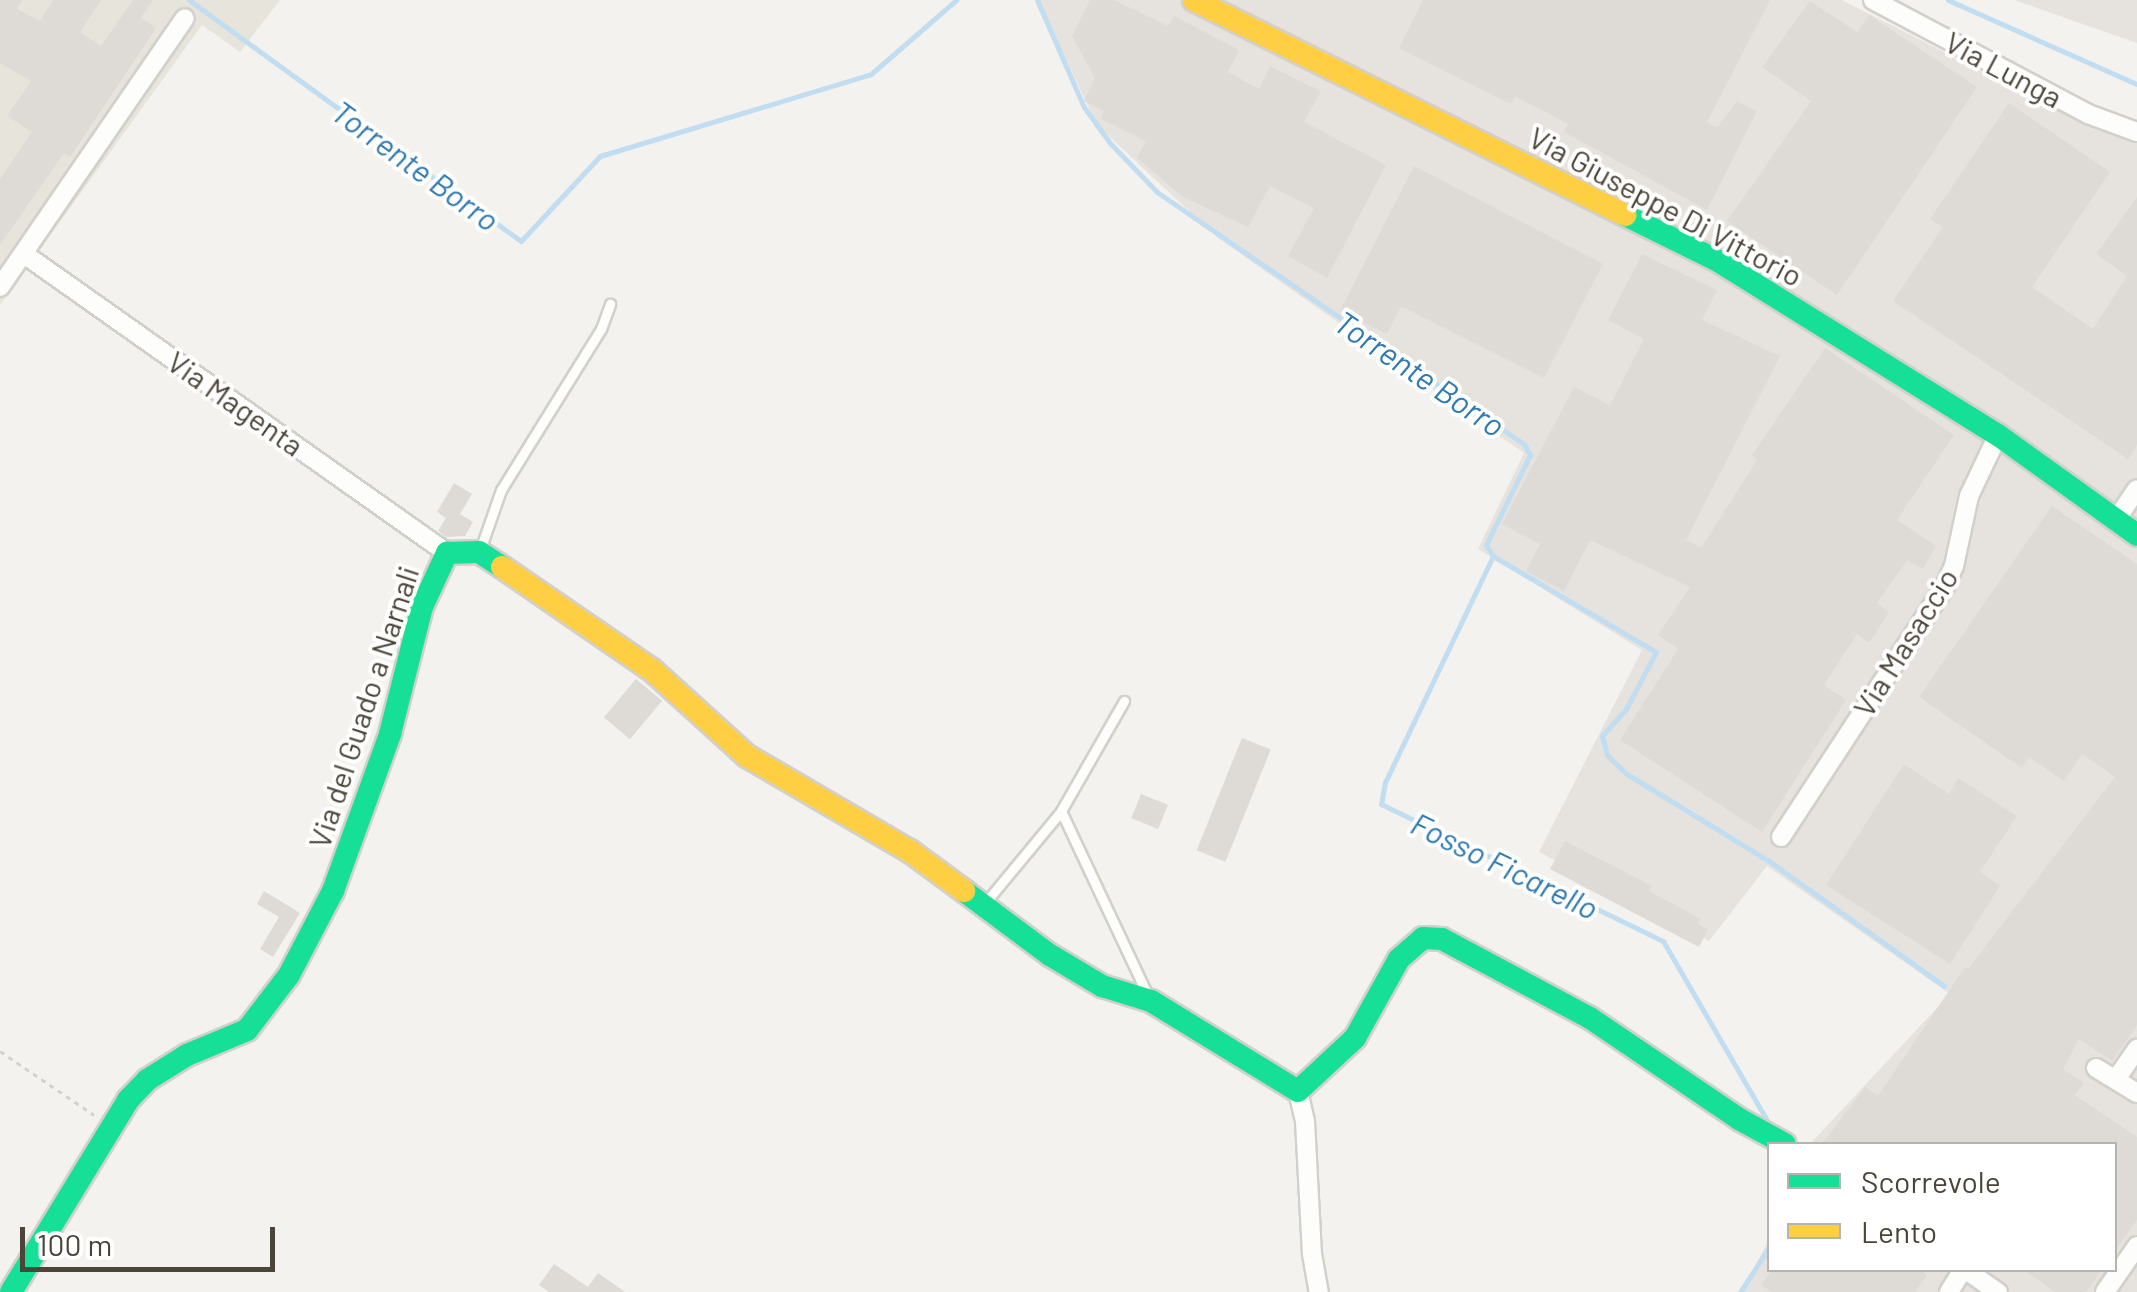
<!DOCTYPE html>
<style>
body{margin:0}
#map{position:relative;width:2137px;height:1292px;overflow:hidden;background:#f4f2ee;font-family:Barlow,sans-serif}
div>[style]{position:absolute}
.residential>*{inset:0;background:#e7e4dc}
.industrial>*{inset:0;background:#e6e2de}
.stream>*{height:5px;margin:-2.5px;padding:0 2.5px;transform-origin:2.5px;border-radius:2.5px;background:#c0ddf1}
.building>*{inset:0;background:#dedbd6;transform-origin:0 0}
.path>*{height:2.5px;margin-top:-1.25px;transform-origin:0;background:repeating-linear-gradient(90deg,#d3d2cc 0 5px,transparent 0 10px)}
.roads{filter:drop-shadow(2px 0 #d2d0cb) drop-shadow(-2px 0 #d2d0cb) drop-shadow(0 2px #d2d0cb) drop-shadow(0 -2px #d2d0cb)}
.lane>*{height:9px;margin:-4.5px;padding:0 4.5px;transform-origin:4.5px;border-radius:4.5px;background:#fdfdfc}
.street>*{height:18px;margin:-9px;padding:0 9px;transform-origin:9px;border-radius:9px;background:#fdfdfc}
.fast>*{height:22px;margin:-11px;padding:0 11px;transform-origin:11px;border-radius:11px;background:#16e098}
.slow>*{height:22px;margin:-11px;padding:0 11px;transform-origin:11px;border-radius:11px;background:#ffcf43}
span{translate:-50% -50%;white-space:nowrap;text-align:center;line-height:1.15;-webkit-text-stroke:8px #fff;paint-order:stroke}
.street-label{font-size:30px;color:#4b4439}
.water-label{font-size:32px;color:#2e7ab2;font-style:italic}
.legend{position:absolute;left:1767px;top:1142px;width:350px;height:130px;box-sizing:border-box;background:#fff;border:2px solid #b7b4b0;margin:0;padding:12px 18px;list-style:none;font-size:30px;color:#4b4439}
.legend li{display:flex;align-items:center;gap:20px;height:50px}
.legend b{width:50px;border:2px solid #b7b4b0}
.scale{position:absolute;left:20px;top:1227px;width:255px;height:45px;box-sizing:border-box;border:5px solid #4b4439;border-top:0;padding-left:12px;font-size:30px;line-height:35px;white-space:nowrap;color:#4b4439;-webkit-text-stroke:8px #fff;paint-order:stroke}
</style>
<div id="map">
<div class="residential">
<div style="clip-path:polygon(0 0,280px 0,240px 52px,202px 25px,0 305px)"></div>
</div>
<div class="industrial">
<div style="clip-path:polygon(1038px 0,1842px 0,1991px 76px,2137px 126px,2137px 1292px,1742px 1292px,1769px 1239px,1770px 1270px,2114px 1270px,2114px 1144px,1810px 1144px,1950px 994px,1767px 866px,1709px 941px,1539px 852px,1642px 650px,1478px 549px,1524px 453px,1218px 238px,1097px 125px)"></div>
<div style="clip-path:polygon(2014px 0,2137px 0,2137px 43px)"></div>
</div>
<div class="stream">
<div style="left:189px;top:0;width:410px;rotate:36deg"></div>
<div style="left:521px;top:241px;width:116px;rotate:-47.1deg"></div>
<div style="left:600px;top:156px;width:283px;rotate:-16.8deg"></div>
<div style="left:871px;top:74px;width:113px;rotate:-41deg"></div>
<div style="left:1037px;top:0;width:117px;rotate:66.3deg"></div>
<div style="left:1084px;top:107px;width:44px;rotate:54.2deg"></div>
<div style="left:1110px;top:143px;width:68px;rotate:46.2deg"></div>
<div style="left:1157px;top:192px;width:445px;rotate:34.5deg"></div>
<div style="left:1524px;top:444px;width:13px;rotate:61deg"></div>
<div style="left:1530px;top:455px;width:100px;rotate:116.1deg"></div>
<div style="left:1486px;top:545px;width:13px;rotate:58deg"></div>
<div style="left:1493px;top:556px;width:189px;rotate:30.5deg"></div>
<div style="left:1656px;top:652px;width:64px;rotate:117.8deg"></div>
<div style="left:1626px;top:709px;width:36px;rotate:132deg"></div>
<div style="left:1602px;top:736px;width:20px;rotate:75deg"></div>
<div style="left:1607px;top:755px;width:28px;rotate:44deg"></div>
<div style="left:1627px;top:774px;width:167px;rotate:31.5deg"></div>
<div style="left:1769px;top:861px;width:215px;rotate:35.5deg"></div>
<div style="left:1948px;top:0;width:207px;rotate:24deg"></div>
<div style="left:1493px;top:556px;width:250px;rotate:115.5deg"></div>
<div style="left:1385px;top:782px;width:22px;rotate:100deg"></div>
<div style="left:1381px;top:804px;width:314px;rotate:25.9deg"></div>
<div style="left:1663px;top:941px;width:209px;rotate:59.9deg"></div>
<div style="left:1740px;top:1292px;width:55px;rotate:-56.9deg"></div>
</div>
<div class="building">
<div style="clip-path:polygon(0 0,22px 0,17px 9px,40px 21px,53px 0,101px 0,80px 32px,101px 46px,133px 0,153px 0,141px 18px,156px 28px,70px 157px,64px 153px,0 245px,0 179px,32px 132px,7px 116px,31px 81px,0 63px)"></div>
<div style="clip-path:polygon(1090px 0,1114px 0,1168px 26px,1174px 16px,1239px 50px,1228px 72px,1259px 89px,1270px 66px,1321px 91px,1304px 122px,1386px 165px,1327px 278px,1288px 256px,1314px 208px,1270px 186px,1248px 227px,1183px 197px,1137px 158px,1146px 141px,1101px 119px,1104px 111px,1084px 101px,1095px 78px,1072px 36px)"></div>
<div style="clip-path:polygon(1423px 0,1770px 0,1707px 122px,1717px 128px,1737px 101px,1757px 111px,1707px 210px,1564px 132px,1568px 124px,1515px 96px,1511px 104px,1399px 48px)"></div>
<div style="clip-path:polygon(1810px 1px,1857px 32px,1869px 15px,1977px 87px,1837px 295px,1727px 221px,1811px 101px,1762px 67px)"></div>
<div style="clip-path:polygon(2009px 103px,2110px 172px,2032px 287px,2093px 329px,2127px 276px,2096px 254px,2137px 197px,2137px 445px,2128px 459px,1893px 301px,1943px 227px,1930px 219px)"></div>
<div style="clip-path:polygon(1414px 166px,1603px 264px,1544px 378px,1401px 306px,1387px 334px,1340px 311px)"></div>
<div style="clip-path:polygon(1642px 254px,1717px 290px,1702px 320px,1780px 356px,1686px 540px,1701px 548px,1757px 460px,1752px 455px,1825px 348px,1954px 435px,1897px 520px,1936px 546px,1923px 569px,1907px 560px,1877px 603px,1889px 612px,1869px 643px,1857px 634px,1824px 685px,1846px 700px,1762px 832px,1620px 740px,1678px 649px,1658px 635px,1690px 587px,1590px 540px,1564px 591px,1526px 571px,1540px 544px,1502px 524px,1574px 387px,1610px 405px,1644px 339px,1608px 320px)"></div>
<div style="clip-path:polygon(454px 483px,472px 494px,460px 514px,473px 522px,465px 536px,446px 537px,438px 531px,446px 518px,437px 512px)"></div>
<div style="clip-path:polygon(2052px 506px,2137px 564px,2137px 1025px,2112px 1061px,2079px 1039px,2063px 1069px,2084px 1083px,2075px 1095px,2137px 1137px,2137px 1220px,2114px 1252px,2114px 1144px,1822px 1144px,1865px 1087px,1878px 1096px,1965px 967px,1968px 969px,2115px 777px,2082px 754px,2064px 781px,2029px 757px,2022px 768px,1919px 697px)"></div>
<div style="left:636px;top:679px;width:34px;height:50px;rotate:40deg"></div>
<div style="left:1242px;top:738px;width:31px;height:121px;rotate:22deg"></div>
<div style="clip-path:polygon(1904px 764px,1949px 794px,1958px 778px,2017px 816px,1980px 872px,2000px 886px,1950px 964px,1826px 885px)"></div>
<div style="left:1141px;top:794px;width:29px;height:26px;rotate:22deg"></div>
<div style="clip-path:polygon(1565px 841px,1652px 886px,1649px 891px,1701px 919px,1698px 924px,1708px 929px,1699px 947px,1550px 869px)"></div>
<div style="clip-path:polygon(264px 891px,300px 913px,273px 957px,260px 949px,279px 917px,257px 904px)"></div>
<div style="clip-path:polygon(554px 1264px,588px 1287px,598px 1273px,625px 1292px,549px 1292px,539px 1285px)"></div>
<div style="clip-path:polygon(1772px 1270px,1921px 1270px,1927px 1275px,1915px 1292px,1772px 1292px,1761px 1285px)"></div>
<div style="clip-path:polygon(2024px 1270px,2102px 1270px,2086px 1292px,2055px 1292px)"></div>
</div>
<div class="path">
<div style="left:0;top:1051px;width:114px;rotate:34.2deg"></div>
</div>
<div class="roads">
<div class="lane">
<div style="left:480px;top:550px;width:64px;rotate:-70.7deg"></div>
<div style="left:501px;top:490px;width:190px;rotate:-58.2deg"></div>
<div style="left:601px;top:329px;width:27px;rotate:-70deg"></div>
<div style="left:1061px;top:811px;width:202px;rotate:64.8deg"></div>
<div style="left:985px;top:903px;width:119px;rotate:-50.4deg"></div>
<div style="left:1061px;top:811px;width:127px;rotate:-60.2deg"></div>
</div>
<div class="street">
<div style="left:1873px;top:0;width:243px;rotate:27.9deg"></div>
<div style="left:2088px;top:114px;width:52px;rotate:20.2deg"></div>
<div style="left:24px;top:254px;width:518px;rotate:35.25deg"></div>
<div style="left:0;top:287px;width:326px;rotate:-55.5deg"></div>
<div style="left:2116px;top:520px;width:37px;rotate:-56deg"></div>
<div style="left:1781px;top:837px;width:300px;rotate:-56.8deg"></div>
<div style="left:1945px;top:586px;width:22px;rotate:-66deg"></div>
<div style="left:1954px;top:566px;width:72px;rotate:-77.9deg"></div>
<div style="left:1969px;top:496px;width:68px;rotate:-64.6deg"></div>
<div style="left:2096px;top:1068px;width:48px;rotate:31.4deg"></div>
<div style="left:2116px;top:1079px;width:37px;rotate:-55deg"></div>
<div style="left:1298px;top:1091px;width:31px;rotate:77deg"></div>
<div style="left:1305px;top:1121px;width:133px;rotate:87deg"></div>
<div style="left:1312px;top:1254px;width:39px;rotate:80deg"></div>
<div style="left:1966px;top:1270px;width:39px;rotate:35deg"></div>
<div style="left:1949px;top:1292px;width:26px;rotate:-58deg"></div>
<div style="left:2105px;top:1292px;width:56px;rotate:-55.2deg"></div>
</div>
<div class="fast">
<div style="left:1625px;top:215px;width:104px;rotate:26.3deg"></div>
<div style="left:1718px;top:261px;width:330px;rotate:31.9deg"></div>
<div style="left:1998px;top:435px;width:171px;rotate:35.7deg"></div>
<div style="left:964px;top:891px;width:107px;rotate:36.7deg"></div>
<div style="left:1050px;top:955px;width:61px;rotate:30.8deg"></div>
<div style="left:1102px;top:986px;width:51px;rotate:17deg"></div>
<div style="left:1151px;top:1001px;width:172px;rotate:31.5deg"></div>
<div style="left:1298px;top:1091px;width:78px;rotate:-42.9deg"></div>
<div style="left:1355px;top:1038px;width:90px;rotate:-60.9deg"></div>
<div style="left:1399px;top:959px;width:32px;rotate:-41deg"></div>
<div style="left:1423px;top:938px;width:19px;rotate:3deg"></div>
<div style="left:1442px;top:939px;width:168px;rotate:28.1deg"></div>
<div style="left:1590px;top:1018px;width:180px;rotate:34.1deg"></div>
<div style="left:1739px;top:1119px;width:52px;rotate:28.5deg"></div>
<div style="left:11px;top:1292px;width:225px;rotate:-58.6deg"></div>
<div style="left:128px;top:1100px;width:28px;rotate:-46deg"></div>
<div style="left:147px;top:1080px;width:47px;rotate:-32deg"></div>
<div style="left:187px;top:1055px;width:65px;rotate:-22.6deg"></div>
<div style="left:247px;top:1030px;width:69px;rotate:-52.6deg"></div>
<div style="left:289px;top:975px;width:95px;rotate:-62.4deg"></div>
<div style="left:333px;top:891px;width:167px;rotate:-70deg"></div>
<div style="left:390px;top:734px;width:131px;rotate:-75.9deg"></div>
<div style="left:422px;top:607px;width:60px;rotate:-65.2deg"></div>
<div style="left:447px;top:553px;width:32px;rotate:-2deg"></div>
<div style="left:479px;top:552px;width:27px;rotate:33deg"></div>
</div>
<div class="slow">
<div style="left:1194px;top:0;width:482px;rotate:26.5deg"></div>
<div style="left:502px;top:567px;width:182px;rotate:34.5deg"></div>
<div style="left:652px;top:670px;width:128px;rotate:42.2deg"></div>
<div style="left:747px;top:756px;width:190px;rotate:30.3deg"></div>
<div style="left:911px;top:852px;width:66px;rotate:36.3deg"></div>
</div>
</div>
<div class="street-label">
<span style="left:2004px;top:69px;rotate:28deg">Via Lunga</span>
<span style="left:1666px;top:206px;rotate:28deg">Via Giuseppe Di Vittorio</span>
<span style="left:236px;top:403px;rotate:35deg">Via Magenta</span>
<span style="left:1905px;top:642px;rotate:-58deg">Via Masaccio</span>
<span style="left:363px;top:707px;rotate:-72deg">Via del Guado a Narnali</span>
</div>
<div class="water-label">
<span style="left:416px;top:165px;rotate:36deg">Torrente Borro</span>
<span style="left:1420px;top:373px;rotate:34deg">Torrente Borro</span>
<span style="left:1505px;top:865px;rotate:26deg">Fosso Ficarello</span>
</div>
<ul class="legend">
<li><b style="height:12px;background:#16e098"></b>Scorrevole</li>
<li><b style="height:12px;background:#ffcf43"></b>Lento</li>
</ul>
<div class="scale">100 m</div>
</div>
